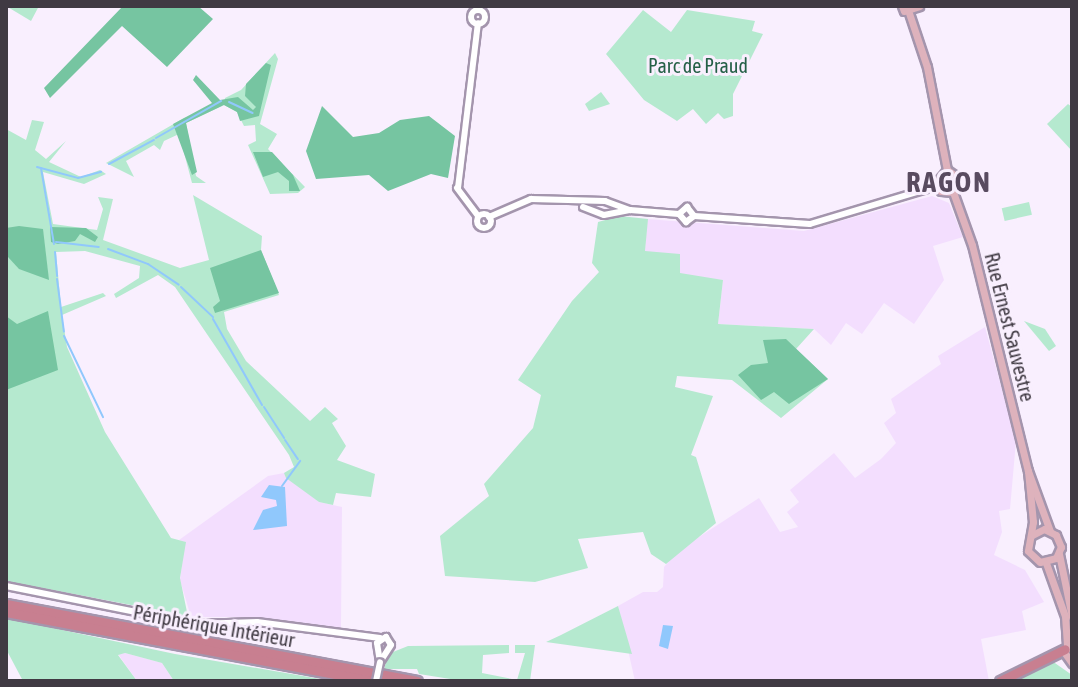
<!DOCTYPE html>
<meta charset="utf-8">
<style>
body{margin:0}
#map{position:relative;width:1078px;height:687px;overflow:hidden;background:#f9effe;font-family:"Asap Condensed",sans-serif}
div>[style]{position:absolute}
.built>*{inset:0;background:#f3defe}
.green>*{inset:0;background:#b5e9cf;transform-origin:0 0}
.forest>*{inset:0;background:#76c5a1}
.water>*{inset:0;background:#90c8fc}
.stream>*{height:2px;margin:-1px;padding:0 1px;transform-origin:1px;border-radius:1px;background:#90c8fc}
.roads{filter:drop-shadow(2px 0 #a495ad) drop-shadow(-2px 0 #a495ad) drop-shadow(0 2px #a495ad) drop-shadow(0 -2px #a495ad)}
.minor>*{height:6px;margin:-3px;padding:0 3px;transform-origin:3px;border-radius:3px;background:#fff}
.minor>.ring{margin:-3px;padding:0;box-sizing:content-box;background:none;border:6px solid #fff;border-radius:50%}
.major>*{height:7px;margin:-3.5px;padding:0 3.5px;transform-origin:3.5px;border-radius:3.5px;background:#deb2bc}
.highway>*{height:9px;margin:-4.5px;padding:0 4.5px;transform-origin:4.5px;border-radius:4.5px;background:#c87f90}
.bridges{filter:drop-shadow(2px 0 #a495ad) drop-shadow(-2px 0 #a495ad) drop-shadow(0 2px #a495ad) drop-shadow(0 -2px #a495ad)}
.minor-bridge>*{height:6px;margin:-3px;padding:0 3px;transform-origin:3px;border-radius:3px;background:#fff}
span{translate:-50% -50%;white-space:nowrap;text-align:center;line-height:1.15;-webkit-text-stroke:6px #f9effe;paint-order:stroke}
.park-label{font-size:20px;color:#246047}
.street-label{font-size:20px;color:#403a43}
.district-label{font-size:28px;color:#594b60;font-weight:700;letter-spacing:2px}
.frame{position:absolute;inset:0;border:8px solid #403a43;pointer-events:none}
</style>
<div id="map">
<div class="built">
<div style="clip-path:polygon(932px 196px,949px 203px,963px 237px,933px 246px,944px 280px,914px 324px,884px 303px,862px 334px,846px 323px,831px 345px,814px 329px,718px 324px,723px 280px,684px 276px,645px 251px,647px 219px,804px 231px)"></div>
<div style="clip-path:polygon(985px 327px,1016px 441px,1010px 509px,999px 511px,1002px 532px,994px 555px,1025px 570px,1044px 602px,1022px 611px,1026px 630px,981px 639px,989px 681px,635px 681px,618px 606px,643px 592px,657px 592px,663px 587px,664px 567px,679px 550px,759px 498px,780px 532px,798px 527px,787px 512px,799px 502px,790px 490px,834px 453px,855px 478px,881px 459px,896px 443px,884px 423px,896px 413px,891px 399px,941px 364px,938px 356px)"></div>
<div style="clip-path:polygon(284px 473px,319px 502px,342px 507px,341px 628px,250px 617px,191px 617px,180px 580px,185px 542px,179px 540px,268px 476px)"></div>
<div style="clip-path:polygon(125px 653px,162px 663px,174px 681px,137px 681px,118px 654px)"></div>
</div>
<div class="green">
<div style="clip-path:polygon(6px 6px,39px 6px,31px 21px)"></div>
<div style="clip-path:polygon(643px 10px,671px 32px,687px 10px,755px 21px,752px 31px,763px 34px,733px 94px,733px 116px,724px 119px,718px 113px,706px 124px,693px 109px,677px 121px,644px 100px,606px 54px)"></div>
<div style="clip-path:polygon(275px 53px,278px 59px,260px 124px,277px 134px,268px 149px,305px 187px,298px 193px,270px 194px,248px 145px,256px 141px,255px 125px,244px 126px,237px 112px,224px 105px,186px 123px,196px 176px,206px 183px,192px 183px,179px 134px,164px 141px,160px 150px,154px 145px,126px 161px,134px 177px,106px 163px,184px 118px,224px 105px,225px 98px,241px 90px)"></div>
<div style="clip-path:polygon(601px 92px,610px 104px,589px 111px,585px 104px)"></div>
<div style="clip-path:polygon(1068px 104px,1072px 107px,1072px 151px,1047px 124px)"></div>
<div style="clip-path:polygon(32px 120px,44px 122px,35px 150px,46px 159px,66px 141px,49px 162px,81px 177px,100px 170px,106px 174px,84px 184px,43px 172px,53px 224px,97px 230px,103px 209px,98px 197px,113px 199px,103px 240px,180px 268px,209px 260px,193px 195px,262px 236px,261px 250px,279px 295px,224px 312px,227px 329px,246px 361px,310px 421px,325px 407px,338px 419px,332px 423px,346px 446px,337px 460px,375px 474px,371px 497px,336px 493px,333px 505px,319px 502px,286px 478px,284px 473px,294px 467px,289px 455px,175px 287px,158px 275px,116px 298px,114px 294px,139px 278px,140px 266px,85px 251px,56px 252px,61px 307px,103px 293px,106px 296px,62px 315px,67px 347px,105px 432px,171px 538px,186px 542px,180px 578px,187px 612px,183px 615px,6px 581px,6px 129px,26px 140px)"></div>
<div style="left:1029px;top:202px;width:13px;height:28px;rotate:77deg"></div>
<div style="clip-path:polygon(620px 216px,648px 219px,645px 251px,680px 254px,680px 273px,723px 280px,718px 324px,814px 329px,796px 349px,828px 379px,781px 418px,732px 380px,677px 376px,675px 387px,713px 396px,691px 455px,696px 457px,716px 523px,666px 564px,651px 554px,643px 532px,578px 539px,588px 568px,535px 582px,445px 576px,440px 536px,489px 496px,484px 484px,533px 428px,541px 395px,518px 380px,572px 301px,599px 272px,592px 263px,598px 222px)"></div>
<div style="clip-path:polygon(1024px 321px,1045px 329px,1056px 346px,1049px 351px)"></div>
<div style="clip-path:polygon(618px 606px,632px 654px,546px 642px,561px 635px)"></div>
<div style="clip-path:polygon(6px 618px,175px 654px,332px 681px,174px 681px,162px 663px,125px 653px,118px 655px,137px 681px,23px 681px,6px 649px)"></div>
<div style="clip-path:polygon(509px 645px,509px 653px,483px 655px,482px 673px,517px 680px,525px 653px,515px 653px,515px 645px,535px 645px,530px 681px,463px 681px,419px 674px,417px 669px,384px 669px,388px 654px,408px 646px)"></div>
<div style="clip-path:polygon(1052px 661px,1072px 675px,1072px 681px,1006px 681px)"></div>
</div>
<div class="forest">
<div style="clip-path:polygon(123px 6px,198px 6px,213px 19px,167px 67px,122px 26px,50px 98px,44px 88px)"></div>
<div style="clip-path:polygon(266px 63px,271px 65px,259px 116px,240px 121px,237px 112px,224px 105px,186px 123px,197px 172px,192px 175px,173px 124px,212px 103px,193px 80px,196px 75px,220px 100px,238px 97px,253px 110px,256px 107px,245px 96px,246px 84px)"></div>
<div style="clip-path:polygon(322px 106px,353px 137px,379px 133px,400px 120px,429px 116px,455px 136px,448px 178px,431px 174px,388px 191px,369px 175px,316px 179px,306px 151px)"></div>
<div style="clip-path:polygon(253px 152px,272px 152px,293px 175px,300px 191px,289px 191px,289px 181px,278px 172px,263px 177px)"></div>
<div style="clip-path:polygon(19px 226px,43px 229px,49px 280px,19px 269px,8px 257px,6px 228px)"></div>
<div style="clip-path:polygon(50px 227px,86px 228px,98px 237px,95px 242px,80px 234px,75px 241px,58px 244px,51px 242px)"></div>
<div style="clip-path:polygon(261px 250px,279px 293px,215px 313px,213px 307px,220px 301px,210px 268px)"></div>
<div style="clip-path:polygon(48px 311px,58px 370px,6px 390px,6px 316px,17px 324px)"></div>
<div style="clip-path:polygon(786px 339px,828px 379px,789px 404px,774px 392px,761px 400px,738px 375px,751px 365px,768px 363px,763px 340px)"></div>
</div>
<div class="water">
<div style="clip-path:polygon(269px 485px,285px 487px,287px 526px,253px 530px,263px 510px,277px 506px,276px 500px,261px 497px)"></div>
<div style="clip-path:polygon(663px 625px,673px 626px,668px 649px,659px 646px)"></div>
</div>
<div class="stream">
<div style="left:229px;top:102px;width:26px;rotate:25deg"></div>
<div style="left:156px;top:138px;width:75px;rotate:-29.6deg"></div>
<div style="left:109px;top:164px;width:51px;rotate:-28.1deg"></div>
<div style="left:37px;top:167px;width:42px;rotate:15deg"></div>
<div style="left:78px;top:178px;width:24px;rotate:-15deg"></div>
<div style="left:41px;top:168px;width:77px;rotate:80.3deg"></div>
<div style="left:56px;top:242px;width:43px;rotate:6.6deg"></div>
<div style="left:108px;top:249px;width:43px;rotate:20.6deg"></div>
<div style="left:148px;top:264px;width:37px;rotate:34deg"></div>
<div style="left:55px;top:252px;width:24px;rotate:85deg"></div>
<div style="left:57px;top:279px;width:53px;rotate:82.5deg"></div>
<div style="left:181px;top:287px;width:44px;rotate:43.2deg"></div>
<div style="left:213px;top:319px;width:99px;rotate:60.3deg"></div>
<div style="left:64px;top:336px;width:90px;rotate:64.3deg"></div>
<div style="left:264px;top:407px;width:37px;rotate:57deg"></div>
<div style="left:285px;top:440px;width:23px;rotate:56deg"></div>
<div style="left:282px;top:486px;width:31px;rotate:-54deg"></div>
</div>
<div class="roads">
<div class="minor">
<div class="ring" style="left:471px;top:10px;width:8px;height:8px"></div>
<div style="left:457px;top:188px;width:35px;rotate:53deg"></div>
<div style="left:458px;top:188px;width:166px;rotate:-83.1deg"></div>
<div style="left:583px;top:207px;width:22px;rotate:21deg"></div>
<div style="left:604px;top:215px;width:26px;rotate:-11deg"></div>
<div style="left:630px;top:210px;width:49px;rotate:4.7deg"></div>
<div style="left:679px;top:214px;width:11px;rotate:-41deg"></div>
<div style="left:687px;top:207px;width:11px;rotate:52deg"></div>
<div style="left:679px;top:214px;width:11px;rotate:49deg"></div>
<div style="left:686px;top:222px;width:10px;rotate:-37deg"></div>
<div class="ring" style="left:477px;top:214px;width:8px;height:8px"></div>
<div style="left:694px;top:216px;width:116px;rotate:3.9deg"></div>
<div style="left:810px;top:224px;width:133px;rotate:-16.7deg"></div>
<div style="left:489px;top:217px;width:46px;rotate:-23.2deg"></div>
<div style="left:531px;top:199px;width:74px;rotate:1.5deg"></div>
<div style="left:605px;top:201px;width:27px;rotate:20deg"></div>
<div style="left:6px;top:586px;width:194px;rotate:11.3deg"></div>
<div style="left:196px;top:624px;width:61px;rotate:-1.9deg"></div>
<div style="left:257px;top:622px;width:124px;rotate:7.4deg"></div>
<div style="left:386px;top:637px;width:9px;rotate:58deg"></div>
<div style="left:391px;top:645px;width:20px;rotate:123deg"></div>
<div style="left:380px;top:662px;width:19px;rotate:-99deg"></div>
<div style="left:377px;top:643px;width:11px;rotate:-34deg"></div>
</div>
<div class="major">
<div style="left:902px;top:6px;width:5px;rotate:68deg"></div>
<div style="left:904px;top:11px;width:16px;rotate:-18deg"></div>
<div style="left:908px;top:10px;width:60px;rotate:71.6deg"></div>
<div style="left:927px;top:67px;width:105px;rotate:79deg"></div>
<div style="left:947px;top:170px;width:17px;rotate:130deg"></div>
<div style="left:936px;top:183px;width:9px;rotate:58deg"></div>
<div style="left:941px;top:191px;width:12px;rotate:5deg"></div>
<div style="left:947px;top:170px;width:14px;rotate:34deg"></div>
<div style="left:959px;top:178px;width:15px;rotate:113deg"></div>
<div style="left:953px;top:192px;width:56px;rotate:70.3deg"></div>
<div style="left:972px;top:245px;width:233px;rotate:76.1deg"></div>
<div style="left:1028px;top:471px;width:64px;rotate:69.9deg"></div>
<div style="left:1028px;top:471px;width:51px;rotate:84.4deg"></div>
<div style="left:1033px;top:522px;width:29px;rotate:100deg"></div>
<div style="left:1028px;top:551px;width:16px;rotate:43deg"></div>
<div style="left:1040px;top:562px;width:16px;rotate:-14deg"></div>
<div style="left:1056px;top:558px;width:12px;rotate:-66deg"></div>
<div style="left:1061px;top:547px;width:13px;rotate:-113deg"></div>
<div style="left:1056px;top:535px;width:13px;rotate:-153deg"></div>
<div style="left:1044px;top:529px;width:13px;rotate:153deg"></div>
<div style="left:1059px;top:554px;width:64px;rotate:78.3deg"></div>
<div style="left:1046px;top:563px;width:56px;rotate:70.3deg"></div>
<div style="left:1065px;top:616px;width:29px;rotate:86deg"></div>
<div style="left:1072px;top:642px;width:13px;rotate:129deg"></div>
<div style="left:1064px;top:652px;width:14px;rotate:54deg"></div>
</div>
<div class="highway">
<div style="left:6px;top:604px;width:418px;rotate:10.6deg"></div>
<div style="left:6px;top:612px;width:370px;rotate:10.7deg"></div>
<div style="left:1000px;top:681px;width:72px;rotate:-26.2deg"></div>
</div>
</div>
<div class="bridges">
<div class="minor-bridge">
<div style="left:376px;top:681px;width:19px;rotate:-78deg"></div>
</div>
</div>
<div class="park-label">
<span style="left:698px;top:65px">Parc de Praud</span>
</div>
<div class="street-label">
<span style="left:1010px;top:327px;rotate:76deg">Rue Ernest Sauvestre</span>
<span style="left:214px;top:626px;rotate:10deg">Périphérique Intérieur</span>
</div>
<div class="district-label">
<span style="left:949px;top:182px">RAGON</span>
</div>
<div class="frame"></div>
</div>
